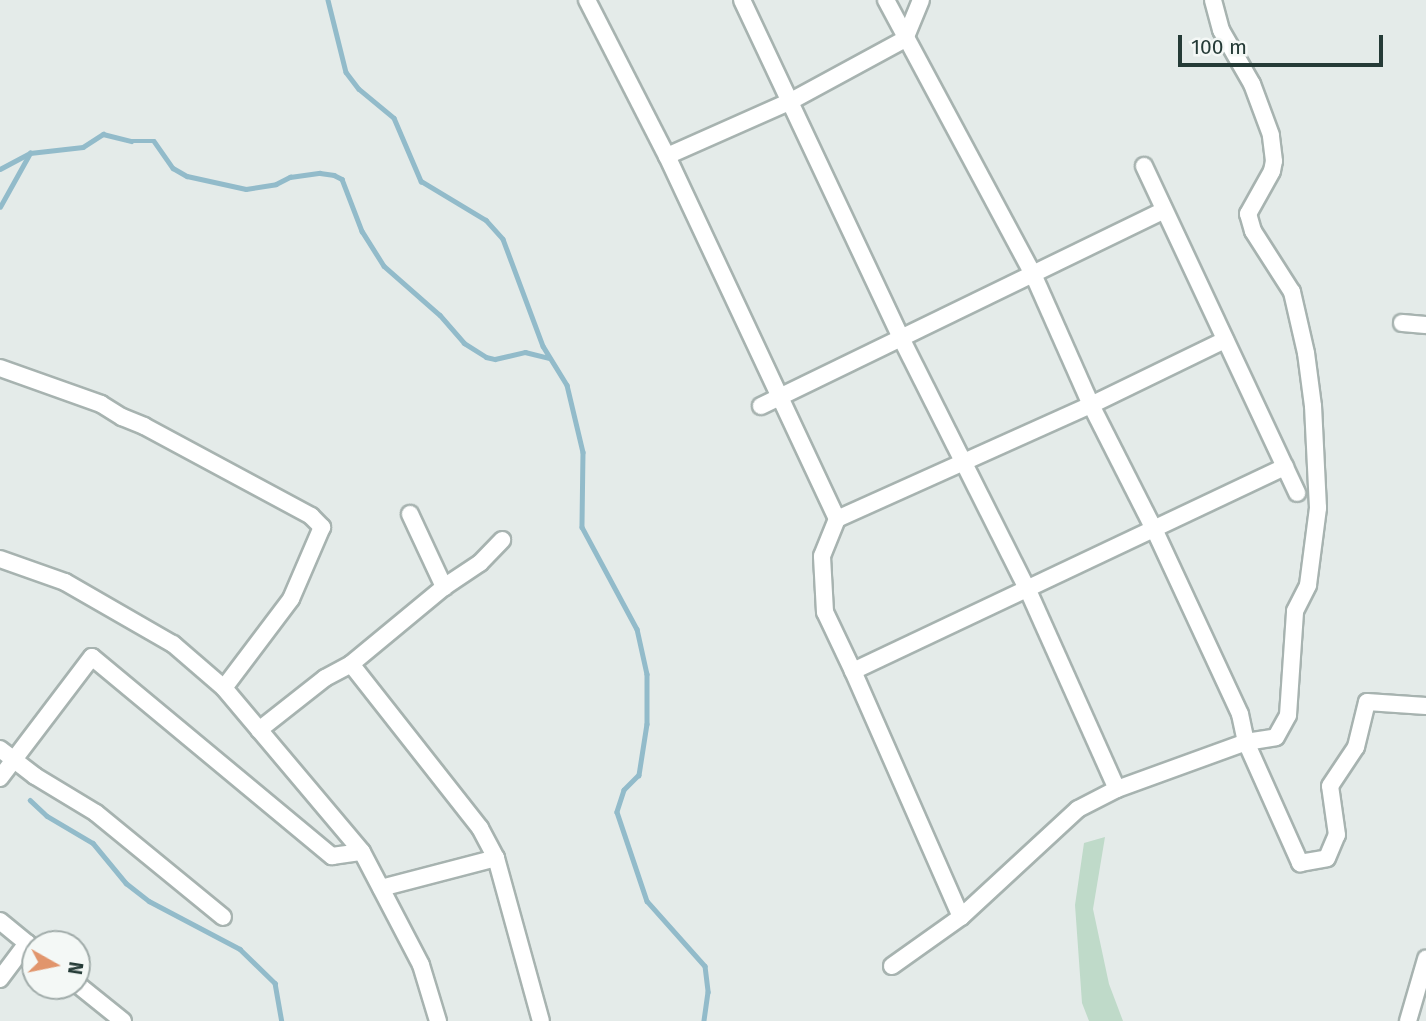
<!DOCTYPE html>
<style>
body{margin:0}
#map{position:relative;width:1426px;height:1021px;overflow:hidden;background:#e4ebe9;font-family:"Fira Sans",sans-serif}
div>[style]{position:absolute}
.green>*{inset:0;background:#bfdac9}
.stream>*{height:4.5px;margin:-2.25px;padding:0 2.25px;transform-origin:2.25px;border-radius:2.25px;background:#92bbca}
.roads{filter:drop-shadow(2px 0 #a7b3b0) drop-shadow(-2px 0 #a7b3b0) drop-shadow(0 2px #a7b3b0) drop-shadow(0 -2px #a7b3b0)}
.minor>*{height:16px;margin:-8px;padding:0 8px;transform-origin:8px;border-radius:8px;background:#fff}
span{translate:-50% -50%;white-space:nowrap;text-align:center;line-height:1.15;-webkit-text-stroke:5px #f4f8f6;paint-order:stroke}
.north{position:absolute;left:21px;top:930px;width:70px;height:70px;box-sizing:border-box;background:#f4f8f6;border:2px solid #a1acaa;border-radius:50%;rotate:99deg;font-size:19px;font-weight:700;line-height:28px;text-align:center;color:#253b37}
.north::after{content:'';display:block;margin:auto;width:24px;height:32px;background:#e1956c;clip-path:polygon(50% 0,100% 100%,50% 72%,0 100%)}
.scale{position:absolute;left:1178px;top:35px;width:205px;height:32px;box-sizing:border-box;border:4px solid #253b37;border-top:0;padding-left:9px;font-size:21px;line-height:24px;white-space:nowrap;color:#253b37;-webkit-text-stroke:5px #f4f8f6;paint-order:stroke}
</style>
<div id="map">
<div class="green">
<div style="clip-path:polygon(1105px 837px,1093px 909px,1109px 984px,1123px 1021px,1089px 1021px,1082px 1003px,1075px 905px,1084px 843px)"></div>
</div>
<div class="stream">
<div style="left:328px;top:0;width:74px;rotate:76deg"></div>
<div style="left:346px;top:72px;width:21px;rotate:53deg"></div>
<div style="left:359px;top:89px;width:45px;rotate:39.6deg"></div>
<div style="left:394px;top:118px;width:69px;rotate:66.8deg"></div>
<div style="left:421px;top:181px;width:76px;rotate:31deg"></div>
<div style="left:486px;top:220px;width:25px;rotate:48deg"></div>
<div style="left:503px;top:239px;width:114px;rotate:69.5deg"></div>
<div style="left:543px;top:346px;width:46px;rotate:58.4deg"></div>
<div style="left:567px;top:385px;width:69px;rotate:76.6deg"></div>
<div style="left:583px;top:452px;width:75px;rotate:90.8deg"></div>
<div style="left:582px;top:527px;width:116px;rotate:61.7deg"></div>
<div style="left:637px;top:629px;width:46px;rotate:77.5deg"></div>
<div style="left:647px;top:674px;width:50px;rotate:90deg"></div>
<div style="left:647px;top:724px;width:52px;rotate:98.9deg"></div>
<div style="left:639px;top:775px;width:21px;rotate:135deg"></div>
<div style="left:624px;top:790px;width:23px;rotate:108deg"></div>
<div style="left:617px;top:812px;width:94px;rotate:71.4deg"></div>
<div style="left:647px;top:901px;width:87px;rotate:48.3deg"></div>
<div style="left:705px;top:966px;width:26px;rotate:83deg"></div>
<div style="left:708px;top:992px;width:29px;rotate:98deg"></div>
<div style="left:0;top:169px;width:34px;rotate:-28deg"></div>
<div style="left:30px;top:153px;width:53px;rotate:-6.5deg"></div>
<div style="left:83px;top:147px;width:24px;rotate:-33deg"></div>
<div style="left:103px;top:134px;width:29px;rotate:14deg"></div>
<div style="left:131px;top:141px;width:23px"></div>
<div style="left:154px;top:141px;width:33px;rotate:55deg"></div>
<div style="left:173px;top:168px;width:16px;rotate:30deg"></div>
<div style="left:187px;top:176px;width:60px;rotate:12.4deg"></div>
<div style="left:246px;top:189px;width:30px;rotate:-9deg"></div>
<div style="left:276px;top:184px;width:16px;rotate:-27deg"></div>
<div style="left:290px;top:177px;width:30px;rotate:-8deg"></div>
<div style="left:320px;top:173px;width:14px;rotate:8deg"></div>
<div style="left:334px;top:175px;width:9px;rotate:27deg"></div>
<div style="left:342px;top:179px;width:56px;rotate:69deg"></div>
<div style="left:362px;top:231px;width:41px;rotate:57.8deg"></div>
<div style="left:384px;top:266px;width:74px;rotate:41.2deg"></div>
<div style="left:440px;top:315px;width:37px;rotate:49deg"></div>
<div style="left:464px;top:343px;width:26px;rotate:32deg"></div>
<div style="left:486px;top:357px;width:9px;rotate:13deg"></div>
<div style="left:495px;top:359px;width:31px;rotate:-13deg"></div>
<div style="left:525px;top:352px;width:25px;rotate:14deg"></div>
<div style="left:0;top:207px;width:62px;rotate:-60.9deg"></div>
<div style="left:30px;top:800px;width:23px;rotate:43deg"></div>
<div style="left:47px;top:816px;width:53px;rotate:30.4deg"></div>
<div style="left:93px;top:843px;width:52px;rotate:50.5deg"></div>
<div style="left:126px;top:883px;width:29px;rotate:38deg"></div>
<div style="left:149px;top:901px;width:103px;rotate:27.8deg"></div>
<div style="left:240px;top:949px;width:49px;rotate:44.2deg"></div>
<div style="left:275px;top:983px;width:39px;rotate:80deg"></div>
</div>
<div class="roads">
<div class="minor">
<div style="left:587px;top:0;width:175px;rotate:62.9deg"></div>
<div style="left:667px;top:156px;width:401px;rotate:64.9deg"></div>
<div style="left:742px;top:0;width:371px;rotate:64.8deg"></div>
<div style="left:900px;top:336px;width:282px;rotate:63.3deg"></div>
<div style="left:1027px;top:588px;width:220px;rotate:65.9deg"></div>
<div style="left:886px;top:0;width:311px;rotate:61.8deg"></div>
<div style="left:1033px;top:274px;width:143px;rotate:66.1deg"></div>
<div style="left:1091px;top:405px;width:141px;rotate:63.1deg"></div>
<div style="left:1155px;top:531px;width:202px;rotate:65.1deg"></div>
<div style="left:1240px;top:714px;width:29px;rotate:78deg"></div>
<div style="left:1246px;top:742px;width:133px;rotate:65.9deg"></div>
<div style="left:1300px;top:863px;width:27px;rotate:-10deg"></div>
<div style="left:1327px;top:858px;width:25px;rotate:-67deg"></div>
<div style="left:1337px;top:835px;width:49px;rotate:-98.1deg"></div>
<div style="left:1330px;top:786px;width:47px;rotate:-56.3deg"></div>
<div style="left:1356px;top:747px;width:46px;rotate:-76.3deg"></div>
<div style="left:1367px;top:702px;width:59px;rotate:3.9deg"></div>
<div style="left:667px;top:156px;width:136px;rotate:-23.9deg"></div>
<div style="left:791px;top:101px;width:130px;rotate:-28.5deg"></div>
<div style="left:905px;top:39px;width:42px;rotate:-67.7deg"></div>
<div style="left:1144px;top:166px;width:361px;rotate:64.9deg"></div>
<div style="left:1402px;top:323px;width:24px;rotate:5deg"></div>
<div style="left:0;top:368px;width:107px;rotate:19.6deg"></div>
<div style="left:101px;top:404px;width:25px;rotate:32deg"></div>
<div style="left:122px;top:417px;width:24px;rotate:22deg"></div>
<div style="left:144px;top:426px;width:190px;rotate:28.3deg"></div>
<div style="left:311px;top:516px;width:16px;rotate:45deg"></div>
<div style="left:322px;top:527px;width:78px;rotate:113.3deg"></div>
<div style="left:291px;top:599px;width:111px;rotate:127deg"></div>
<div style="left:761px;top:406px;width:448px;rotate:-25.9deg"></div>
<div style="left:410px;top:514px;width:81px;rotate:65deg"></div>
<div style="left:0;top:559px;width:69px;rotate:19.5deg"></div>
<div style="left:65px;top:582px;width:125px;rotate:29.9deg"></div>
<div style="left:173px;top:644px;width:67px;rotate:40.8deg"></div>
<div style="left:224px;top:688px;width:214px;rotate:49.9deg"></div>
<div style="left:362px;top:852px;width:127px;rotate:62.4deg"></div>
<div style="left:421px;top:965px;width:59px;rotate:73.1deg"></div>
<div style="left:351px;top:664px;width:209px;rotate:51.8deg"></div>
<div style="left:480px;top:828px;width:34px;rotate:62deg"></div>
<div style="left:496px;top:858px;width:169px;rotate:74.6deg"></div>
<div style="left:853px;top:671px;width:65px;rotate:-115.4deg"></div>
<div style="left:825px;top:612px;width:56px;rotate:-93.1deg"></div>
<div style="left:822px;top:556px;width:40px;rotate:-68deg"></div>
<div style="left:837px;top:519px;width:278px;rotate:-24.2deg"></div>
<div style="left:1091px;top:405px;width:149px;rotate:-25.9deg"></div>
<div style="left:259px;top:730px;width:84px;rotate:-38.2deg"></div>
<div style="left:325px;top:678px;width:30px;rotate:-28deg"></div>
<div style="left:351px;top:664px;width:121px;rotate:-39.6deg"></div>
<div style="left:444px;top:587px;width:43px;rotate:-33.7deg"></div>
<div style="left:480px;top:563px;width:32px;rotate:-46deg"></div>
<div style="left:0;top:749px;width:44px;rotate:37.6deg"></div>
<div style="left:35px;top:776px;width:71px;rotate:31.2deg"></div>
<div style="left:96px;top:813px;width:164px;rotate:39.3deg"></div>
<div style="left:0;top:778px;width:152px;rotate:-52.8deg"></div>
<div style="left:92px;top:657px;width:312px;rotate:39.7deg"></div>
<div style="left:332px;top:856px;width:30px;rotate:-8deg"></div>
<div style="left:381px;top:888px;width:119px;rotate:-14.6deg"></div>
<div style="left:961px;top:917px;width:269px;rotate:-113.7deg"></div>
<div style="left:853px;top:671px;width:478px;rotate:-25.3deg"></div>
<div style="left:0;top:921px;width:43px;rotate:39.3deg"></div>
<div style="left:892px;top:966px;width:85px;rotate:-35.4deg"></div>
<div style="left:961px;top:917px;width:159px;rotate:-42.7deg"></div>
<div style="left:1078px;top:809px;width:44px;rotate:-27.1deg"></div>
<div style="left:1117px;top:789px;width:137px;rotate:-20deg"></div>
<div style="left:1246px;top:742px;width:30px;rotate:-9deg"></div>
<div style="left:1276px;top:737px;width:25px;rotate:-61deg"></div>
<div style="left:1288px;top:715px;width:104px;rotate:-86.1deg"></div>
<div style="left:1295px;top:611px;width:29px;rotate:-63deg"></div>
<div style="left:1308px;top:585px;width:78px;rotate:-82.6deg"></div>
<div style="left:1318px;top:508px;width:102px;rotate:-92.8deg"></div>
<div style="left:1313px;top:406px;width:53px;rotate:-97.5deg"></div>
<div style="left:1306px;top:353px;width:63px;rotate:-102.9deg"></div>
<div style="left:1292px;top:292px;width:72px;rotate:-122.6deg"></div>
<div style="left:1253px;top:231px;width:18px;rotate:-106deg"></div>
<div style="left:1248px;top:214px;width:49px;rotate:-60.8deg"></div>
<div style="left:1272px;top:171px;width:10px;rotate:-79deg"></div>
<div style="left:1274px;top:161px;width:26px;rotate:-97deg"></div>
<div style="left:1271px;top:135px;width:54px;rotate:-110.4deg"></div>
<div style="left:1252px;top:84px;width:62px;rotate:-119.9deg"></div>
<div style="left:1221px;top:30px;width:31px;rotate:-105deg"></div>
<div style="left:0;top:979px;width:45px;rotate:-53.1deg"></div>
<div style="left:77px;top:984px;width:59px;rotate:38.8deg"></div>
<div style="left:1408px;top:1021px;width:65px;rotate:-73.8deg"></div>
</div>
</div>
<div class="north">N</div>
<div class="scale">100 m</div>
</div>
